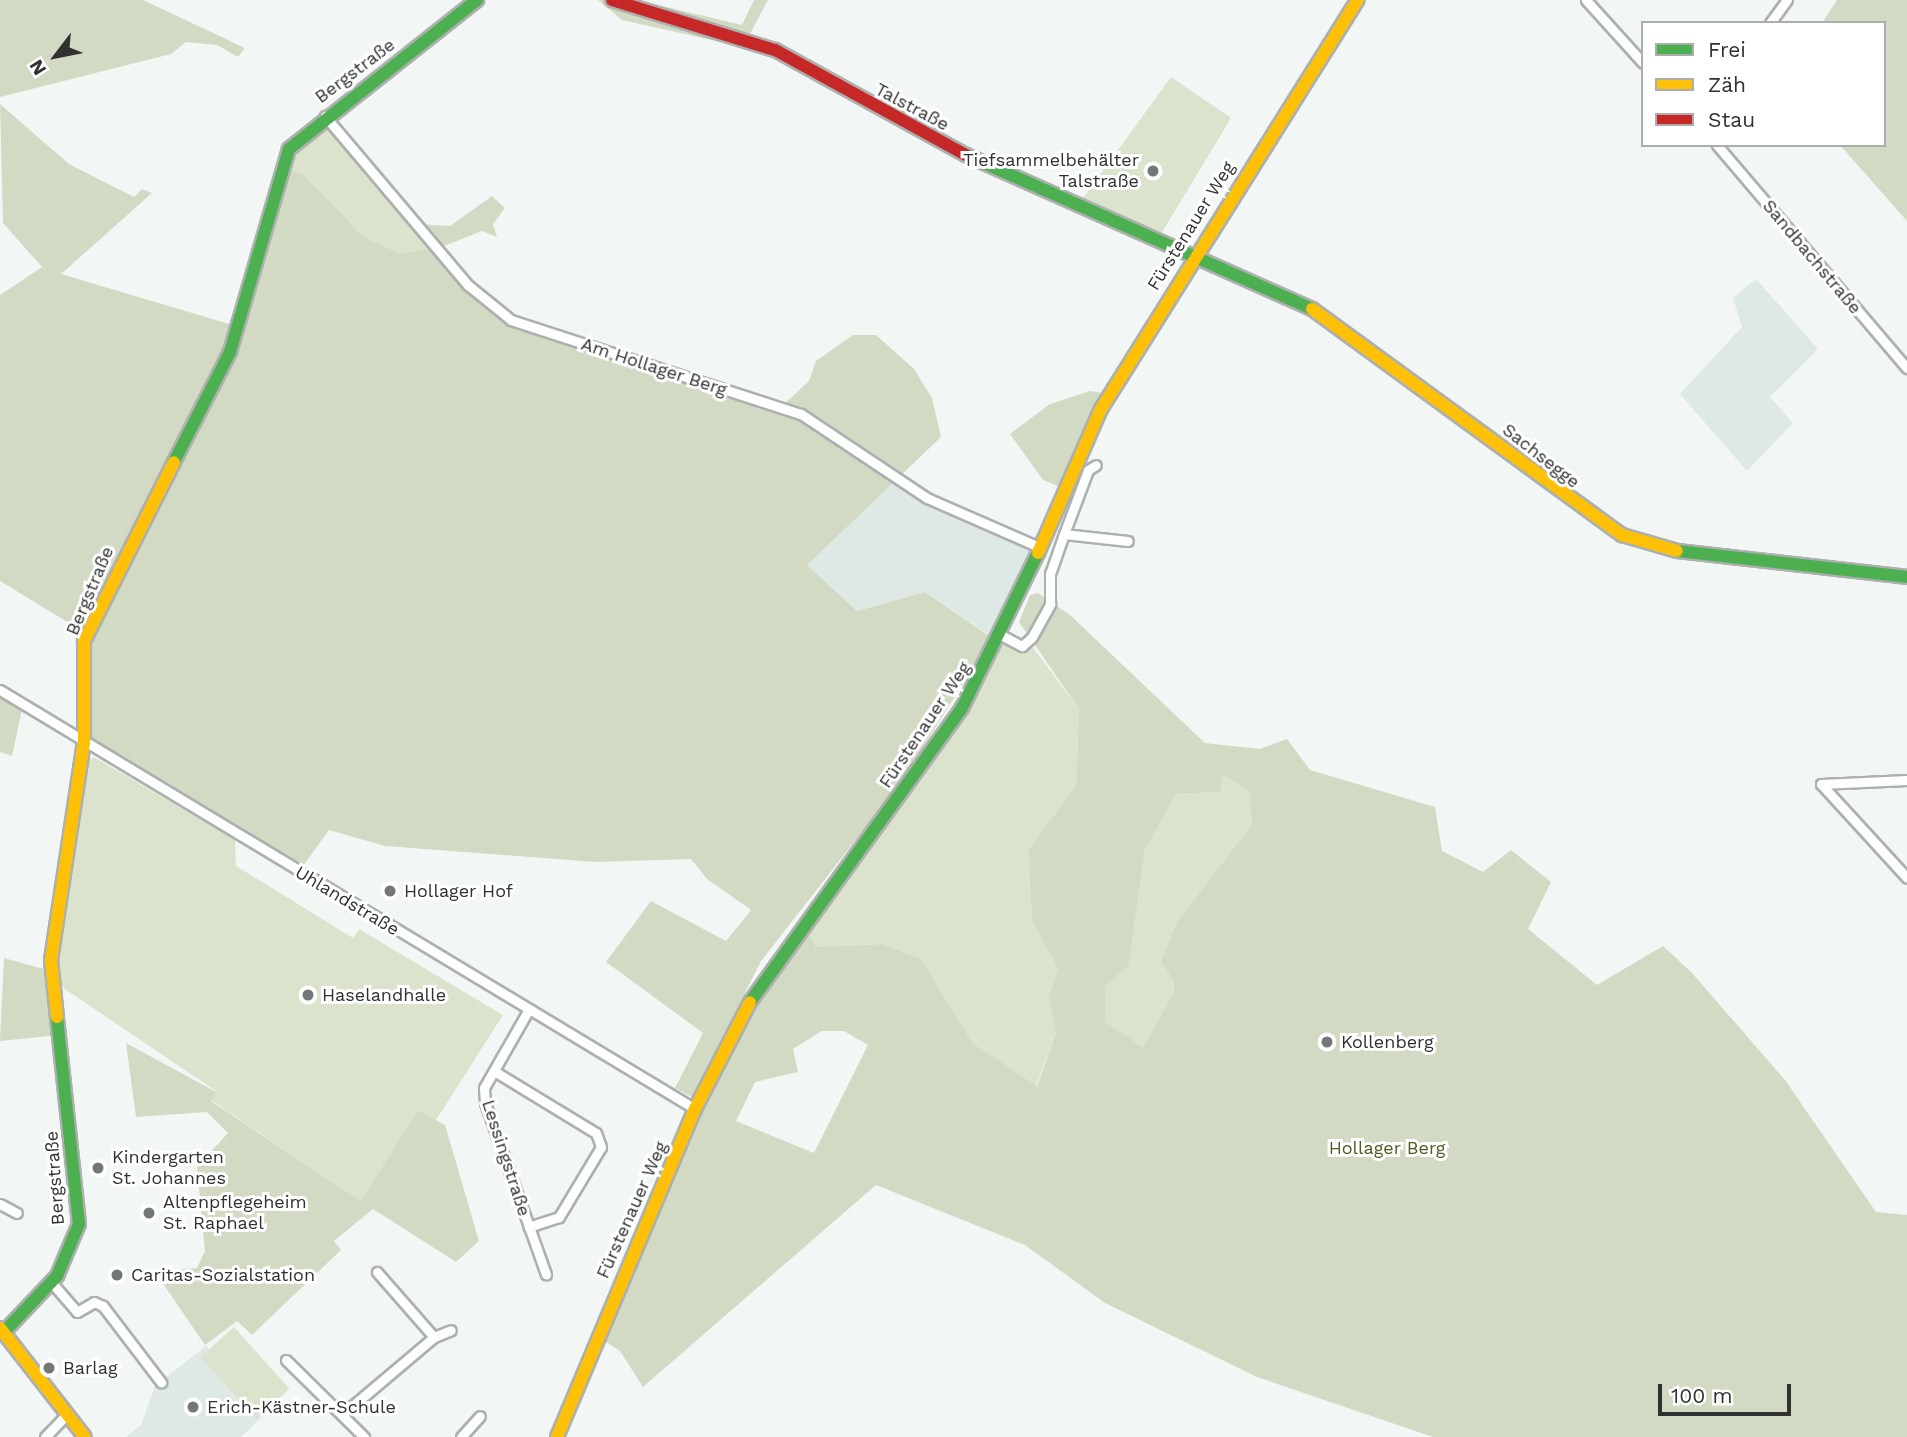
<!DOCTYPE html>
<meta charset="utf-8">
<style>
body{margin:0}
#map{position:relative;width:1907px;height:1437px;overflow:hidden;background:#f2f7f5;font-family:"Work Sans",sans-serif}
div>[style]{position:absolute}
.built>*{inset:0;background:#dee8e5}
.green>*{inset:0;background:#dbe3cd;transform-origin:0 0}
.forest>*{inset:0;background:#d3dac4}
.roads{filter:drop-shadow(2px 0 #acb0ae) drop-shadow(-2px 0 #acb0ae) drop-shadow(0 2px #acb0ae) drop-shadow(0 -2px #acb0ae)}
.street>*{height:9px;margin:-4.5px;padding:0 4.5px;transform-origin:4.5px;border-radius:4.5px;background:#fdfefe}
.fast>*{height:12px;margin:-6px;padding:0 6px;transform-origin:6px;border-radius:6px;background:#4caf50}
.slow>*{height:12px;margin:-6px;padding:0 6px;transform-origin:6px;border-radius:6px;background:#ffc107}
.jam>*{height:12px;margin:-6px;padding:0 6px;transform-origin:6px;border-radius:6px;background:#c62828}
.dots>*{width:19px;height:19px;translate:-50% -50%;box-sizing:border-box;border:4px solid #fff;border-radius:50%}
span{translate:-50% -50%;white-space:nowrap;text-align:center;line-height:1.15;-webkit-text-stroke:6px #fff;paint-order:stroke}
.street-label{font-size:18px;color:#2f3231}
.poi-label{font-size:18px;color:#2f3231}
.right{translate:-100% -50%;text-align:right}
.left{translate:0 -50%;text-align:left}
.park-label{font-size:18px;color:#4f5b20}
.legend{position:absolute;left:1641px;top:21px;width:245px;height:126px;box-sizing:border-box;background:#fff;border:2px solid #acadad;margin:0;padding:9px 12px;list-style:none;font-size:21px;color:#2f3231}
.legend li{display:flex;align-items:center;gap:14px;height:35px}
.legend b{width:35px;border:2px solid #acadad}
.north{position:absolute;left:21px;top:21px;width:70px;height:70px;-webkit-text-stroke:5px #fff;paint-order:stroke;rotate:238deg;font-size:19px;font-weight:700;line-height:28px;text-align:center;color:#2f3231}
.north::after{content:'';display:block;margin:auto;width:24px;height:32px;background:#2f3231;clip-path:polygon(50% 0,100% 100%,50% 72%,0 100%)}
.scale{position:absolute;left:1658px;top:1384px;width:133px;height:32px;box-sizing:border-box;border:4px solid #2f3231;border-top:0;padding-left:9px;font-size:21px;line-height:24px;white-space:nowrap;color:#2f3231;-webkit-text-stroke:5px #fff;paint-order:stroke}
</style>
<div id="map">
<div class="built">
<div style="clip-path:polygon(1756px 279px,1818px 349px,1770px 397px,1793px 423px,1747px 471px,1680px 394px,1742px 327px,1733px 298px)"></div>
<div style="clip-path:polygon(894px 479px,1039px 547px,999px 642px,925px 592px,857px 611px,807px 565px)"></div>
<div style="clip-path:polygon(206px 1346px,265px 1414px,241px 1437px,126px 1437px,141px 1425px,155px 1386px)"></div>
</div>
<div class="green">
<div style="clip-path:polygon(1171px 77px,1231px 118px,1158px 239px,1078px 205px)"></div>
<div style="clip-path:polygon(325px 116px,438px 248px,399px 253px,364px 237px,303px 174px,281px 164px)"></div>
<div style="clip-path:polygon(1001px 635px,1022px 646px,1028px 641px,1079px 709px,1076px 785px,1028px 852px,1032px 921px,1058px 969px,1048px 998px,1056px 1033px,1036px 1086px,973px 1043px,920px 958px,881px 944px,816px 947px,803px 921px,942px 737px)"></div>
<div style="clip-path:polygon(94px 757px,235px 840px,236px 866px,353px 938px,359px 929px,503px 1015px,436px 1120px,418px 1110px,362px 1202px,211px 1100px,216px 1091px,62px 987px,58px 950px,87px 761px)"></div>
<div style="clip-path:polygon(1224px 775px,1249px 791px,1252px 824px,1176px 923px,1161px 961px,1174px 983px,1173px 994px,1143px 1047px,1105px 1023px,1105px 986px,1129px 966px,1145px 850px,1176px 794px,1220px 792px)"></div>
<div style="left:234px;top:1327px;width:83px;height:45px;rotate:48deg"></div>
</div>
<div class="forest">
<div style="clip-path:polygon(0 0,143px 0,245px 48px,238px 57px,217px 45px,186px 42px,171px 54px,0 97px)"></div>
<div style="clip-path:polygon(598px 0,637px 0,742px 25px,754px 0,768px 0,743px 47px,622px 20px)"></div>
<div style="clip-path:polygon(1837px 0,1907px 0,1907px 221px,1840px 145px,1884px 145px,1884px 23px,1822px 23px)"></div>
<div style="clip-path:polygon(0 104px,69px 164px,134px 197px,142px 189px,152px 193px,61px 274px,236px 326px,281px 164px,303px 174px,364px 237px,399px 253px,437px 248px,419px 224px,450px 226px,492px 196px,505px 208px,493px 224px,497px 237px,482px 231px,439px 248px,468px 285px,511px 320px,780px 408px,809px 381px,816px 361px,853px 335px,876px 335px,914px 369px,932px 398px,941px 437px,807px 565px,857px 611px,925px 592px,992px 638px,901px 782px,761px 961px,692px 1097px,675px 1088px,703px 1033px,606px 962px,651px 901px,726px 941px,751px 910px,707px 879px,691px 859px,595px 862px,385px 846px,329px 830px,303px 866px,90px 740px,92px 637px,0 581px,0 295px,42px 267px,3px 223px)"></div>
<div style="clip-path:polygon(1090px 391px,1109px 394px,1063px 488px,1043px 480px,1010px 434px,1050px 404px)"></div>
<div style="clip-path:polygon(evenodd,1038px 593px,1070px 615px,1205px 743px,1260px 749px,1287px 739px,1310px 770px,1435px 807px,1442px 851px,1483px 872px,1511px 850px,1551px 882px,1528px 929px,1597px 985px,1663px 946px,1692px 973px,1785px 1080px,1876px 1212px,1907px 1215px,1907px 1437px,1433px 1437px,1257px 1377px,1105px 1303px,1025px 1245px,876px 1185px,643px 1387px,620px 1351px,603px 1340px,691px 1132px,751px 1016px,807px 930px,816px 947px,881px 944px,920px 958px,973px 1043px,1037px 1086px,1056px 1033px,1048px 998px,1058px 969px,1032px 921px,1028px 851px,1076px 785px,1079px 709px,1019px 622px,1030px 595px,1038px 593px,1224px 775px,1249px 791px,1252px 824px,1176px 923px,1161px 961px,1174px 983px,1173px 994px,1143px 1047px,1105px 1022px,1105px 986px,1129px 966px,1145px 850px,1176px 794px,1220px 792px,1224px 775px,1038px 593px,822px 1031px,844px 1031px,868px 1045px,814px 1153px,736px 1121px,755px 1082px,798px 1072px,793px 1049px,822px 1031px)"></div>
<div style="clip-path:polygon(0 690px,23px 705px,12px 756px,0 752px)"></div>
<div style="clip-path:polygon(4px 958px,51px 971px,60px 1035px,0 1041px)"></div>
<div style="clip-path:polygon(126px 1043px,216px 1092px,211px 1101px,361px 1201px,418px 1110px,445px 1125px,479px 1241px,456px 1262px,373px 1209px,334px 1241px,341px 1250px,252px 1335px,237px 1321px,205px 1345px,155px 1272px,197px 1268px,205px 1251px,197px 1167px,228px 1133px,207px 1112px,136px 1117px)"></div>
</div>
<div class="roads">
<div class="street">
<div style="left:1586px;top:0;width:85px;rotate:47.9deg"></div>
<div style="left:1770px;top:23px;width:29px;rotate:-54deg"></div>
<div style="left:325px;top:116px;width:221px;rotate:49.8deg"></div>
<div style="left:468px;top:285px;width:55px;rotate:39.1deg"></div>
<div style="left:511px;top:320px;width:305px;rotate:18deg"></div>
<div style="left:801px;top:414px;width:151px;rotate:33.7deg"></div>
<div style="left:927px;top:498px;width:122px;rotate:23.6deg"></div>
<div style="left:1717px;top:145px;width:293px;rotate:49.6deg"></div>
<div style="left:1064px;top:534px;width:68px;rotate:-69.4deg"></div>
<div style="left:1088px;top:470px;width:9px;rotate:-32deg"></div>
<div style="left:1001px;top:635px;width:24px;rotate:28deg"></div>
<div style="left:1022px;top:646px;width:13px;rotate:-42deg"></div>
<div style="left:1032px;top:637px;width:38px;rotate:-61deg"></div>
<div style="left:1050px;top:604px;width:30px;rotate:-90deg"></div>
<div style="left:1050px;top:574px;width:42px;rotate:-70.7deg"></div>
<div style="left:1064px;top:534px;width:64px;rotate:6.2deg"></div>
<div style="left:0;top:690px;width:812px;rotate:31.08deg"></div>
<div style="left:1821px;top:784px;width:127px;rotate:47.5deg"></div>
<div style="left:1821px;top:784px;width:86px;rotate:-2.7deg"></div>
<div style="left:529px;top:1009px;width:91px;rotate:119.7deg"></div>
<div style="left:484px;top:1088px;width:15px;rotate:86deg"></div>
<div style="left:485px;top:1103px;width:182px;rotate:70.4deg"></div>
<div style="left:494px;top:1071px;width:119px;rotate:31.3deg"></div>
<div style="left:596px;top:1133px;width:15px;rotate:70deg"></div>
<div style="left:601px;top:1147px;width:82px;rotate:121deg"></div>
<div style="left:559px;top:1217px;width:32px;rotate:162deg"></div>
<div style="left:0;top:1204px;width:19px;rotate:28deg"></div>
<div style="left:377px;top:1272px;width:86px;rotate:48.8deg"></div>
<div style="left:52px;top:1283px;width:38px;rotate:49deg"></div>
<div style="left:77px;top:1312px;width:20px;rotate:-30deg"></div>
<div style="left:94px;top:1302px;width:10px;rotate:24deg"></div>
<div style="left:103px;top:1306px;width:96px;rotate:52.7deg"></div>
<div style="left:286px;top:1360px;width:110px;rotate:44.6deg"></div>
<div style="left:344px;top:1413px;width:118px;rotate:-40.2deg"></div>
<div style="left:434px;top:1337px;width:18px;rotate:-22deg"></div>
<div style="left:45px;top:1437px;width:32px;rotate:-46deg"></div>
<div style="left:461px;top:1437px;width:28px;rotate:-48deg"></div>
</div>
<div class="fast">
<div style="left:966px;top:155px;width:379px;rotate:24deg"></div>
<div style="left:174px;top:462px;width:123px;rotate:-63deg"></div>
<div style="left:230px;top:352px;width:211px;rotate:-73.8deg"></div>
<div style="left:289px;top:149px;width:240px;rotate:-38.4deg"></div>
<div style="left:1677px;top:551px;width:231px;rotate:6.4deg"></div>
<div style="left:750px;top:1002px;width:362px;rotate:-54.2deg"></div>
<div style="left:962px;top:708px;width:173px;rotate:-63.9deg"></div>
<div style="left:3px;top:1333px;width:79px;rotate:-46.5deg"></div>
<div style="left:57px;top:1276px;width:56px;rotate:-67.1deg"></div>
<div style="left:79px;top:1224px;width:208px;rotate:-96.1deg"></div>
</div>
<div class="slow">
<div style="left:1312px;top:309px;width:384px;rotate:36.1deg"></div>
<div style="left:1622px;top:535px;width:57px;rotate:16.2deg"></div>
<div style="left:1038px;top:553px;width:157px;rotate:-66.4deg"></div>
<div style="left:1101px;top:409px;width:483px;rotate:-57.9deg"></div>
<div style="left:57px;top:1017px;width:57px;rotate:-96deg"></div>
<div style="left:51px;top:960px;width:219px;rotate:-81.4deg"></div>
<div style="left:84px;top:743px;width:102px;rotate:-90deg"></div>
<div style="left:84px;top:641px;width:200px;rotate:-63.3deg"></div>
<div style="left:0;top:1328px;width:138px;rotate:52.1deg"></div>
<div style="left:557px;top:1437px;width:356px;rotate:-67.2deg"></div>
<div style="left:695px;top:1109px;width:120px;rotate:-62.8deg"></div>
</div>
<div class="jam">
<div style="left:612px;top:0;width:170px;rotate:17.1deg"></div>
<div style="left:775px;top:50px;width:218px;rotate:28.8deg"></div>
</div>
</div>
<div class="dots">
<div style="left:1153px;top:171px;background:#737776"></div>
<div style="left:390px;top:891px;background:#737776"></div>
<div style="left:308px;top:995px;background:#737776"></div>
<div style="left:1327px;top:1042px;background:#737776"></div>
<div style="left:98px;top:1168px;background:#737776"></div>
<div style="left:149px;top:1213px;background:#737776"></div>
<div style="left:117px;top:1275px;background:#737776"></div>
<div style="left:49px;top:1368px;background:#737776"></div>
<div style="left:193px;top:1407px;background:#737776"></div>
</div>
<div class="street-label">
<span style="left:355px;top:71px;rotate:-37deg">Bergstraße</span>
<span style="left:912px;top:107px;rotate:28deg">Talstraße</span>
<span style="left:1191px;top:226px;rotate:-58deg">Fürstenauer Weg</span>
<span style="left:1812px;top:257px;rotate:50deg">Sandbachstraße</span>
<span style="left:654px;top:367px;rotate:18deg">Am Hollager Berg</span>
<span style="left:1541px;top:456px;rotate:38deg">Sachsegge</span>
<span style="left:90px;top:591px;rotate:-67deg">Bergstraße</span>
<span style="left:925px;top:725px;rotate:-56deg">Fürstenauer Weg</span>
<span style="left:347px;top:901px;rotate:31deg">Uhlandstraße</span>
<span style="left:506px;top:1158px;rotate:72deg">Lessingstraße</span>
<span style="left:55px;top:1178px;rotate:-94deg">Bergstraße</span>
<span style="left:632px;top:1210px;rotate:-66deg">Fürstenauer Weg</span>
</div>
<div class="poi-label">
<span class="right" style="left:1139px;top:171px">Tiefsammelbehälter<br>Talstraße</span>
<span class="left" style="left:404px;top:891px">Hollager Hof</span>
<span class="left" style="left:322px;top:995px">Haselandhalle</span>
<span class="left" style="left:1341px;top:1042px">Kollenberg</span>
<span class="left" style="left:112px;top:1168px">Kindergarten<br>St. Johannes</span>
<span class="left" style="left:163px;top:1213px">Altenpflegeheim<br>St. Raphael</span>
<span class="left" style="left:131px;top:1275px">Caritas-Sozialstation</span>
<span class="left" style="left:63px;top:1368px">Barlag</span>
<span class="left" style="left:207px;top:1407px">Erich-Kästner-Schule</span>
</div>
<div class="park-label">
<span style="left:1387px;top:1148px">Hollager Berg</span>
</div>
<ul class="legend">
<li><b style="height:9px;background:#4caf50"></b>Frei</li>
<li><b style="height:9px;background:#ffc107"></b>Zäh</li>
<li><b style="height:9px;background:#c62828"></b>Stau</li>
</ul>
<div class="north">N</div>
<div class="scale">100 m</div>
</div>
